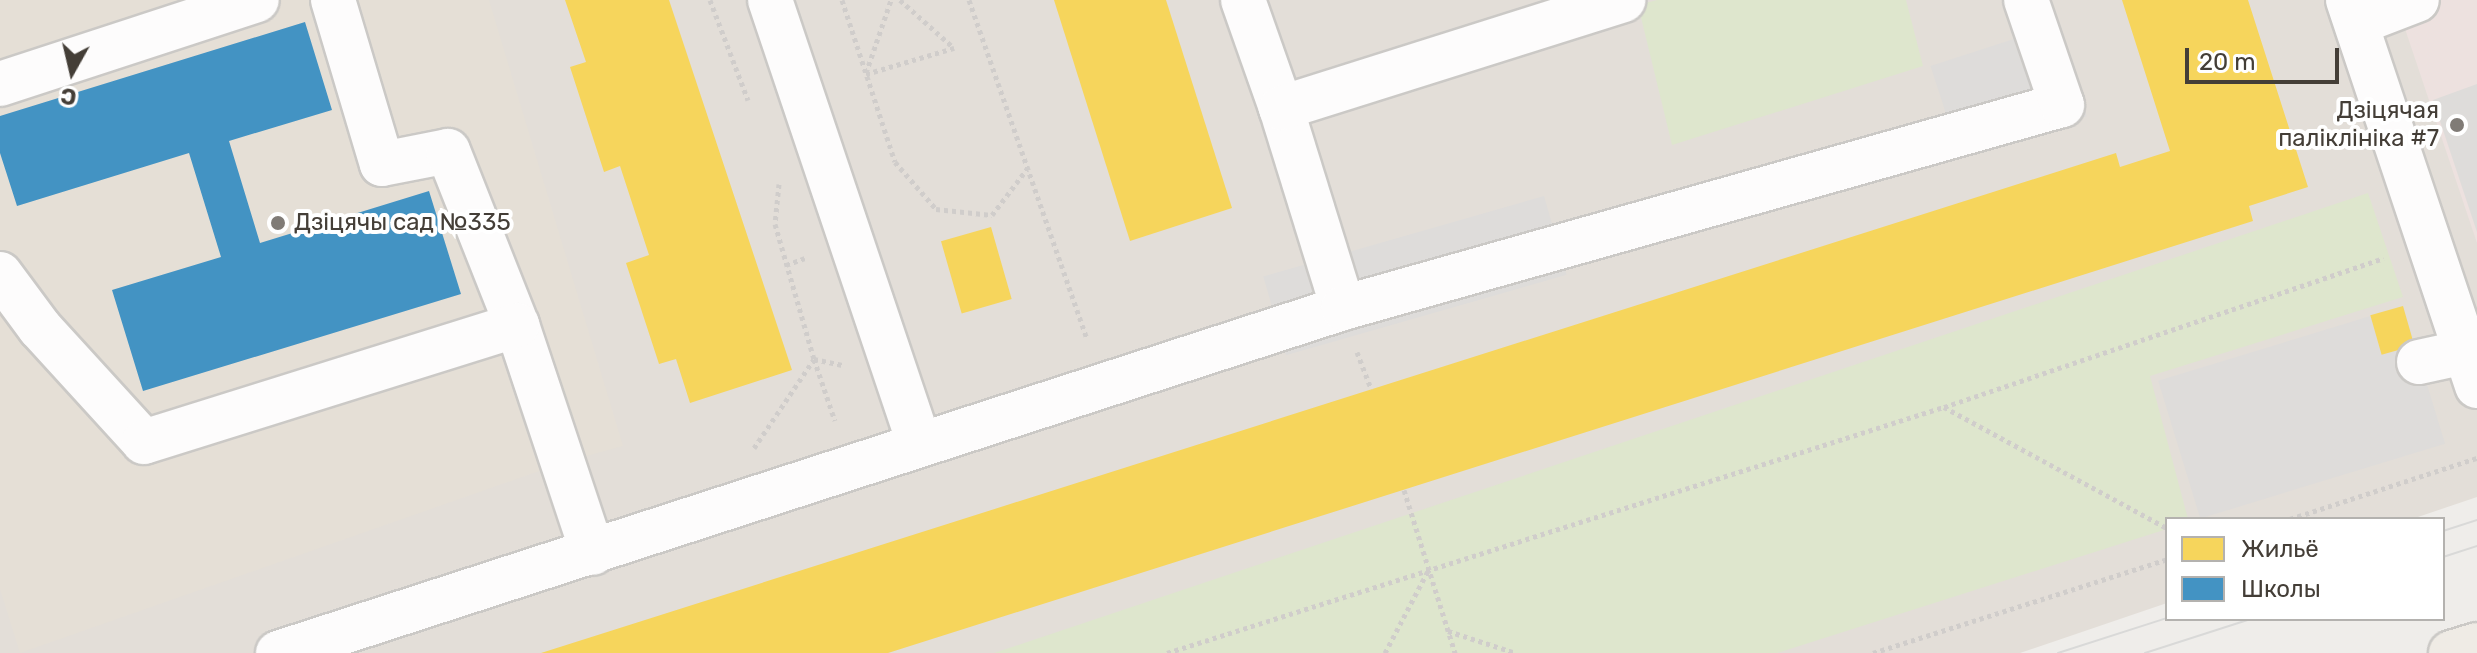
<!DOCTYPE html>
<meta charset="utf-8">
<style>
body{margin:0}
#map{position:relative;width:2477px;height:653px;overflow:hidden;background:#efedea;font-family:Rubik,sans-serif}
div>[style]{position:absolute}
.residential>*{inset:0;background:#e3ded8}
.education>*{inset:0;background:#e5dfd6}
.medical>*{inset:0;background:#ede1df}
.green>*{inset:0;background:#dee6cd}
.parking>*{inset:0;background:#dedcda;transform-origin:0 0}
.homes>*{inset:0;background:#f6d55c;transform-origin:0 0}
.schools>*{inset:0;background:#4393c3}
.path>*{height:5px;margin-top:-2.5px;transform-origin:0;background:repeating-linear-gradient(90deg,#d0cdcb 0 4px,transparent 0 8px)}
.roads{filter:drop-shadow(2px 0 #cbc9c6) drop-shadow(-2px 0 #cbc9c6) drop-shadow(0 2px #cbc9c6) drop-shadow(0 -2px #cbc9c6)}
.minor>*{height:44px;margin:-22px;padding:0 22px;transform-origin:22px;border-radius:22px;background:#fdfcfc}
.major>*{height:44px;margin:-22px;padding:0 22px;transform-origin:22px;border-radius:22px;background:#efebe5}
.tram>*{height:2px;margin:-1px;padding:0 1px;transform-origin:1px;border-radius:1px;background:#d9d9d8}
.dots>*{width:22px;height:22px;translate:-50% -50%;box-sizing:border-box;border:4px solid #fff;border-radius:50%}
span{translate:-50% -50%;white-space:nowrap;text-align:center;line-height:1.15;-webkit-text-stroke:8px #fff;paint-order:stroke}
.poi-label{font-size:24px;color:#443e37}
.right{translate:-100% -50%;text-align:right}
.left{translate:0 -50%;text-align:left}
.legend{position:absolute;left:2165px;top:517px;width:280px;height:104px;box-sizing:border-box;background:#fff;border:2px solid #b4b2af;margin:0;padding:10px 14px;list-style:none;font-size:24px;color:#443e37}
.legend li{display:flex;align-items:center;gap:16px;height:40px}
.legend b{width:40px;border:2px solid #b4b2af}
.north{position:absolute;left:32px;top:32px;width:80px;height:80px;-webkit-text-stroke:6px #fff;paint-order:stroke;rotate:188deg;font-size:22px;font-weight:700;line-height:32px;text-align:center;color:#443e37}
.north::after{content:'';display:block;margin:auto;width:28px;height:36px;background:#443e37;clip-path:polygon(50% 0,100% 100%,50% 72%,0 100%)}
.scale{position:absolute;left:2185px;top:48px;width:154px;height:36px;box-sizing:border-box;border:4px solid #443e37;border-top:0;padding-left:10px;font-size:24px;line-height:28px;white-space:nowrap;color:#443e37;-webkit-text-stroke:6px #fff;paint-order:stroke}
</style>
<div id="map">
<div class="residential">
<div style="clip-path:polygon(0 0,2477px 0,2477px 497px,2412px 519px,2167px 519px,2167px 603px,2020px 653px,0 653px)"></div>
</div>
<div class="education">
<div style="clip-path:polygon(0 0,489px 0,623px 446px,565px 462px,20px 653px,0 589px)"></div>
</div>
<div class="medical">
<div style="clip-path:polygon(2395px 0,2477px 0,2477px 243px,2398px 8px)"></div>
</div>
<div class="green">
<div style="clip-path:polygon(1657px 0,1906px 0,1923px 66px,1672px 145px,1638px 5px)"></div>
<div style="clip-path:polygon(2368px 193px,2403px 297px,2150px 376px,2188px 519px,2167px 519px,2167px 529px,1777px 653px,994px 653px)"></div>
</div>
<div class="parking">
<div style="left:2057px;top:25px;width:96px;height:133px;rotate:72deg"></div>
<div style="clip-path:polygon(2477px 84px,2477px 232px,2433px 100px)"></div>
<div style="left:1544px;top:196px;width:82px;height:292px;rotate:74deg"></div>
<div style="left:2403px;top:306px;width:144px;height:256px;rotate:73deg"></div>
</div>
<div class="homes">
<div style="clip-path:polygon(565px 0,669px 0,792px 370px,690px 403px,676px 359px,659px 364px,626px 263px,649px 255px,620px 166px,604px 172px,570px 67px,586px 62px)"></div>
<div style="clip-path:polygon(1054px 0,1166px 0,1232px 208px,1130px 241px)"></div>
<div style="clip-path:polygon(2122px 0,2248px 0,2308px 187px,2249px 206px,2253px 221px,888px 653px,541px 653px,2116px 153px,2120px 167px,2170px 151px)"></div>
<div style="left:991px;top:227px;width:75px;height:52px;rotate:74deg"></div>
<div style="left:2403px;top:306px;width:41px;height:34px;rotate:74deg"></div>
</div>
<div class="schools">
<div style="clip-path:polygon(305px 22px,332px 110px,229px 141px,260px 243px,429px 191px,461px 294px,143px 391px,112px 290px,221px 257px,189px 153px,17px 206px,0 153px,0 116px)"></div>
</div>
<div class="path">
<div style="left:710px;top:0;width:107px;rotate:69.2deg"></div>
<div style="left:842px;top:0;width:170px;rotate:71.9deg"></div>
<div style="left:895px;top:162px;width:62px;rotate:48.9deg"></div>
<div style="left:936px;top:209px;width:56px;rotate:6.1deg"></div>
<div style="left:992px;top:215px;width:58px;rotate:-52.7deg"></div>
<div style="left:900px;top:0;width:71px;rotate:41.6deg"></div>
<div style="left:969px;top:0;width:359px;rotate:70.8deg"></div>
<div style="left:866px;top:73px;width:77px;rotate:-71.1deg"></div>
<div style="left:866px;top:74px;width:92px;rotate:-16.5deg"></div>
<div style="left:779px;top:184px;width:40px;rotate:95.7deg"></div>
<div style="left:775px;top:224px;width:141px;rotate:73.9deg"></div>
<div style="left:814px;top:359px;width:29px;rotate:12deg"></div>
<div style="left:786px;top:265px;width:20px;rotate:-20deg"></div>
<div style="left:1357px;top:352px;width:40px;rotate:69deg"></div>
<div style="left:814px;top:359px;width:65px;rotate:71.3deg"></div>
<div style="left:1944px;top:407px;width:254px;rotate:28.5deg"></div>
<div style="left:754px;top:448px;width:107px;rotate:-56deg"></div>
<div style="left:1404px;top:490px;width:171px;rotate:72.6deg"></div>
<div style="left:2290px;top:519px;width:197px;rotate:-18.1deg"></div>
<div style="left:1448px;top:631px;width:71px;rotate:17.9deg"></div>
<div style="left:1167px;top:653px;width:815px;rotate:-17.57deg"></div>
<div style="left:1944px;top:407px;width:464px;rotate:-18.7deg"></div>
<div style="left:1385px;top:653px;width:95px;rotate:-62.4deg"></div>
<div style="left:1873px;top:653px;width:309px;rotate:-17.7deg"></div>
</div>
<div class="roads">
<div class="minor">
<div style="left:333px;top:0;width:171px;rotate:73.4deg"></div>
<div style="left:382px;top:164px;width:67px;rotate:-11.1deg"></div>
<div style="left:448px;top:151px;width:187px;rotate:68.4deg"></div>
<div style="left:517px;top:325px;width:240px;rotate:71.6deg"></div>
<div style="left:770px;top:0;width:468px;rotate:71.4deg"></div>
<div style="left:1243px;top:0;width:114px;rotate:70.6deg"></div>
<div style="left:2348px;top:0;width:407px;rotate:71.5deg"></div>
<div style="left:2357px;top:23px;width:64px;rotate:-21deg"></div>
<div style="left:0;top:84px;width:270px;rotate:-18.1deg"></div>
<div style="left:0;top:274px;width:67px;rotate:53.5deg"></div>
<div style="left:40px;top:328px;width:154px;rotate:47.6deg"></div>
<div style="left:144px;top:442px;width:391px;rotate:-17.4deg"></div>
<div style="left:1343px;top:308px;width:209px;rotate:-107.2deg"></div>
<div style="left:1281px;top:108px;width:359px;rotate:-17.5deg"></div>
<div style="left:2419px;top:362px;width:47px;rotate:-12.3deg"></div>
<div style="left:278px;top:653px;width:1119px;rotate:-17.95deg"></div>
<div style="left:1343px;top:308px;width:747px;rotate:-15.77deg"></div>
<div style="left:2062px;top:105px;width:111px;rotate:-108.9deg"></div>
</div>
<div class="major">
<div style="left:2451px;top:653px;width:27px;rotate:-17deg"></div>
</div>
</div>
<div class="tram">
<div style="left:2443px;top:531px;width:36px;rotate:-18deg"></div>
<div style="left:2443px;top:557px;width:36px;rotate:-18deg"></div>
<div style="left:2058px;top:653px;width:114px;rotate:-17.8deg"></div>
<div style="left:2145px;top:653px;width:111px;rotate:-17.8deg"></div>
</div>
<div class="dots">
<div style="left:2457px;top:125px;background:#807b76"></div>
<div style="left:278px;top:223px;background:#807b76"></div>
</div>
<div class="poi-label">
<span class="right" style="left:2439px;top:125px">Дзіцячая<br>паліклініка #7</span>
<span class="left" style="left:294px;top:223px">Дзіцячы сад №335</span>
</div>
<ul class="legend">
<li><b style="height:22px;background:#f6d55c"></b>Жильё</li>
<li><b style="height:22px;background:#4393c3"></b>Школы</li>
</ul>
<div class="north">С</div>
<div class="scale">20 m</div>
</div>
